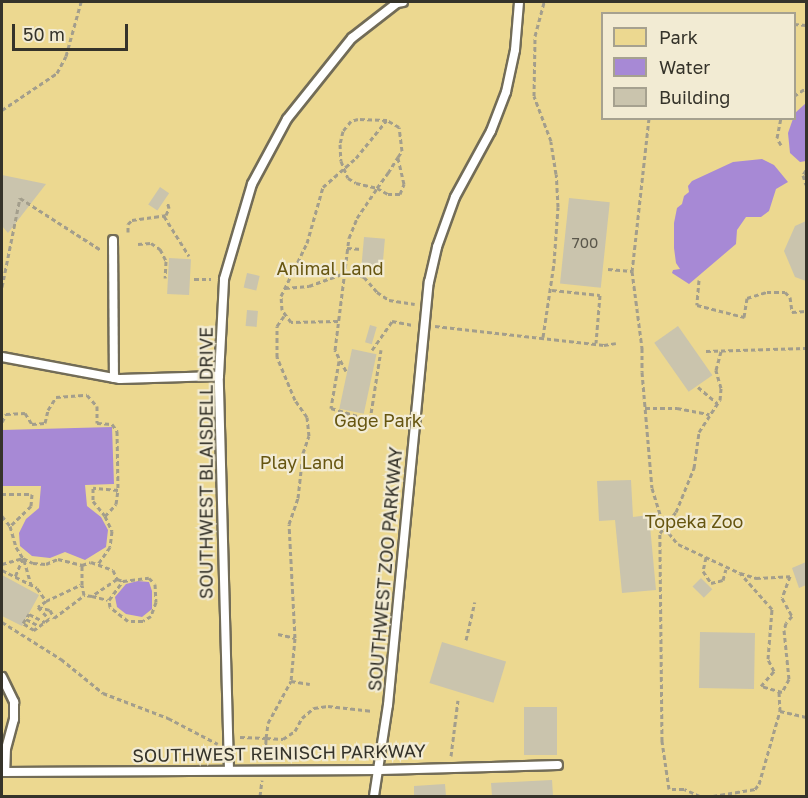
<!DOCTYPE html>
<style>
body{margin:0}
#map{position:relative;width:808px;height:798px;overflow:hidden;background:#f2ebd3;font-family:"Golos Text",sans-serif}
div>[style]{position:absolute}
.green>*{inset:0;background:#ecd890}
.water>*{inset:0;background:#a789d5}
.building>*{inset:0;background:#cac4ad;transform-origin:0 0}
.path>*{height:3px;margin-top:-1.5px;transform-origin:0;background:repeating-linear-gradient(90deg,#a39e8c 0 4.5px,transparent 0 7.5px)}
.roads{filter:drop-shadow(2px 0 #726c57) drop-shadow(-2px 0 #726c57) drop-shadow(0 2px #726c57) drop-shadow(0 -2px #726c57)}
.lane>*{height:8px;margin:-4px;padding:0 4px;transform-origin:4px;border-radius:4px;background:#fff}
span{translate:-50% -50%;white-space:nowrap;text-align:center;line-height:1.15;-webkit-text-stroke:4.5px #f2ebd3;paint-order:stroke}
.number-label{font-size:15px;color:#5a574b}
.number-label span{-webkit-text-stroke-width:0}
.park-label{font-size:18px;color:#665510}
.street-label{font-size:18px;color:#35332a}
.frame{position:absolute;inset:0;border:3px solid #35332a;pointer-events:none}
.legend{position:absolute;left:601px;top:12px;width:195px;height:108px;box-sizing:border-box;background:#f2ebd3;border:2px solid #a6a18f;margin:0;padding:8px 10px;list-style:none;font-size:18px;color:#35332a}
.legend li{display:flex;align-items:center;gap:12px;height:30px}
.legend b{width:30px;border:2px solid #a6a18f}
.scale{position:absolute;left:12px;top:24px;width:116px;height:27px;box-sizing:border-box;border:3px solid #35332a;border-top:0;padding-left:8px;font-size:18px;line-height:21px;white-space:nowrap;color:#35332a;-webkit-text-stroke:4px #f2ebd3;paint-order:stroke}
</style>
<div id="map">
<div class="green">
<div style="clip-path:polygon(evenodd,2px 2px,806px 2px,806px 796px,2px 796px,2px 2px,602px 14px,794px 14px,794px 118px,602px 118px,602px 14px)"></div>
</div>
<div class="water">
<div style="clip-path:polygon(806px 103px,806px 161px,800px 162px,790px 153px,788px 133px,795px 113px)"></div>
<div style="clip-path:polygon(762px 159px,774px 165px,788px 182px,776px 189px,769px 211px,761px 217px,746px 217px,737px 230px,736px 244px,689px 284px,672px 273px,673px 270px,680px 269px,676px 263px,674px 248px,674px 223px,677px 208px,682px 204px,684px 196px,689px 192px,688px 186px,692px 181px,733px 162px)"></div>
<div style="clip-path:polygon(112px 427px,114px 484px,85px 485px,87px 506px,101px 517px,108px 530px,106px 547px,85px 560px,65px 552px,50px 558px,32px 556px,20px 546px,19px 533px,26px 519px,39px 508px,41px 486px,2px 486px,2px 430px)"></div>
<div style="clip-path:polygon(138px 581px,149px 582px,152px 591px,152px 609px,142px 617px,126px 614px,117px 607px,115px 597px,126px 584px)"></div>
</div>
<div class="building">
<div style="clip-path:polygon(2px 175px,46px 184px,8px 233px,2px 226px)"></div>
<div style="left:160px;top:187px;width:11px;height:21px;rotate:34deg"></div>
<div style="left:569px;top:198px;width:41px;height:86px;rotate:6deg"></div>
<div style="clip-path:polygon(806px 221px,806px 281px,795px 277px,784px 251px,795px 226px)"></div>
<div style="left:364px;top:237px;width:21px;height:34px;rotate:5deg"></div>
<div style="left:169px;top:258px;width:22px;height:36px;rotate:3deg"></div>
<div style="left:247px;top:273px;width:13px;height:15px;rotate:13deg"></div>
<div style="left:247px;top:310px;width:11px;height:16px;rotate:5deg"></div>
<div style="left:370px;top:325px;width:7px;height:18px;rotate:16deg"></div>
<div style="left:678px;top:326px;width:60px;height:29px;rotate:55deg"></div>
<div style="left:352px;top:349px;width:25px;height:61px;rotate:12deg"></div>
<div style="clip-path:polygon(631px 480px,633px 517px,649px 515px,656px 590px,622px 593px,615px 520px,599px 521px,597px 481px)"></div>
<div style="clip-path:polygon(806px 562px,806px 585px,799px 588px,792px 568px)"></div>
<div style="clip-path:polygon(2px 575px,39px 595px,22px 626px,2px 616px)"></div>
<div style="left:701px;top:578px;width:16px;height:12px;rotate:45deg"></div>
<div style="left:700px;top:632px;width:55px;height:56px;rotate:1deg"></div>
<div style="left:442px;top:642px;width:67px;height:43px;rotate:17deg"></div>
<div style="left:524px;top:707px;width:33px;height:48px"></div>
<div style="clip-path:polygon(552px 780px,553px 796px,492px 796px,491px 783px)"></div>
<div style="clip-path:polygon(445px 784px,446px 796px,414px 796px,414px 786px)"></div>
</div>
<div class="path">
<div style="left:794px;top:24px;width:12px;rotate:5deg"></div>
<div style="left:794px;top:96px;width:14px;rotate:-34deg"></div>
<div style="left:2px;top:110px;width:66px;rotate:-33.9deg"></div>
<div style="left:57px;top:73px;width:19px;rotate:-62deg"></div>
<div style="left:66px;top:56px;width:56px;rotate:-74.5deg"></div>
<div style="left:649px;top:118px;width:154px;rotate:96.3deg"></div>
<div style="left:632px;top:271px;width:78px;rotate:82.6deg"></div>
<div style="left:642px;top:348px;width:24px;rotate:90deg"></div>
<div style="left:642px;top:372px;width:116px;rotate:85.1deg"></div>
<div style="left:652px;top:488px;width:41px;rotate:72.9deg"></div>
<div style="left:664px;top:527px;width:22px;rotate:51deg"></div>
<div style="left:678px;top:544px;width:68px;rotate:25.1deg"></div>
<div style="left:740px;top:573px;width:17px;rotate:17deg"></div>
<div style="left:756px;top:578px;width:34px;rotate:-3deg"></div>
<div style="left:790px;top:576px;width:23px;rotate:110deg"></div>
<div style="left:782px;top:598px;width:21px;rotate:61deg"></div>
<div style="left:792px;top:616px;width:9px;rotate:131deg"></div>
<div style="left:786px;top:623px;width:7px;rotate:106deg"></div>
<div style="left:784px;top:630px;width:49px;rotate:84.2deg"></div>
<div style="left:789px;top:679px;width:15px;rotate:118deg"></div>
<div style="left:782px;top:692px;width:22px;rotate:-164deg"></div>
<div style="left:761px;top:686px;width:20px;rotate:-49deg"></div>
<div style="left:774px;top:671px;width:13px;rotate:-117deg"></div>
<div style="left:768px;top:659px;width:50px;rotate:-85.4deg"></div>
<div style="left:772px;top:609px;width:48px;rotate:-131.6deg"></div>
<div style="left:781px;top:145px;width:8px;rotate:-120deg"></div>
<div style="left:777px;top:138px;width:20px;rotate:-79deg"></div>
<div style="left:806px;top:170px;width:6px;rotate:121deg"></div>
<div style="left:803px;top:175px;width:10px;rotate:73deg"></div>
<div style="left:164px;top:216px;width:47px;rotate:58deg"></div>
<div style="left:128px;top:232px;width:8px;rotate:-90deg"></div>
<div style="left:128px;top:224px;width:6px;rotate:-45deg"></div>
<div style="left:132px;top:220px;width:34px;rotate:-8deg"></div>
<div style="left:166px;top:215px;width:8px;rotate:-67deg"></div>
<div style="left:169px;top:208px;width:7px;rotate:-106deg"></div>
<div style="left:138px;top:244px;width:13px;rotate:-4deg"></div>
<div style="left:151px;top:243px;width:11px;rotate:34deg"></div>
<div style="left:160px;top:249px;width:13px;rotate:63deg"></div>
<div style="left:166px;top:261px;width:17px;rotate:93deg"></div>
<div style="left:347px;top:248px;width:15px;rotate:4deg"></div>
<div style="left:608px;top:269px;width:24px;rotate:5deg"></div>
<div style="left:194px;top:279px;width:17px"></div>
<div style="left:699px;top:280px;width:25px;rotate:95deg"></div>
<div style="left:697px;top:305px;width:49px;rotate:14.3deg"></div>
<div style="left:744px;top:317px;width:19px;rotate:-81deg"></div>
<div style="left:747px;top:298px;width:21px;rotate:-17deg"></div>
<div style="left:767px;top:292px;width:18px"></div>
<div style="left:785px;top:292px;width:7px;rotate:45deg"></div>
<div style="left:790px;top:297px;width:15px;rotate:82deg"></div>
<div style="left:792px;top:312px;width:14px;rotate:-4deg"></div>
<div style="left:2px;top:287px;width:91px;rotate:-78.6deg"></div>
<div style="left:20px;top:198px;width:96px;rotate:32.7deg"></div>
<div style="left:285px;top:288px;width:24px;rotate:-5deg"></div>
<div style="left:309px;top:286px;width:38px;rotate:-20deg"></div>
<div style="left:345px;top:273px;width:9px"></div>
<div style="left:354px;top:273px;width:11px;rotate:22deg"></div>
<div style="left:364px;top:277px;width:20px;rotate:49deg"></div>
<div style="left:377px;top:292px;width:14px;rotate:34deg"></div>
<div style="left:389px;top:300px;width:26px;rotate:9deg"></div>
<div style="left:552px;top:290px;width:48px;rotate:5.9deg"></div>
<div style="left:600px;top:295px;width:48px;rotate:94.8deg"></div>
<div style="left:338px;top:321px;width:47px;rotate:178.8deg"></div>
<div style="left:291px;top:322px;width:15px;rotate:-127deg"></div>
<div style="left:282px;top:310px;width:14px;rotate:-94deg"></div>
<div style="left:281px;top:296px;width:59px;rotate:-63.9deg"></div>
<div style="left:307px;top:243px;width:58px;rotate:-74.1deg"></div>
<div style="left:323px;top:187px;width:44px;rotate:-41.3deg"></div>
<div style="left:356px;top:158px;width:48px;rotate:-51deg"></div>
<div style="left:435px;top:326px;width:170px;rotate:6.4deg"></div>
<div style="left:604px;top:345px;width:12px;rotate:-9deg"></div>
<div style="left:543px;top:337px;width:75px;rotate:-81.5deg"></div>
<div style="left:554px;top:263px;width:56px;rotate:-85.9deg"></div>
<div style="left:558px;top:207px;width:33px;rotate:-93deg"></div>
<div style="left:556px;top:174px;width:33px;rotate:-99deg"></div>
<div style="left:551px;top:141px;width:48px;rotate:-110.7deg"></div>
<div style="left:534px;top:96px;width:60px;rotate:-89deg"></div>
<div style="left:535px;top:36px;width:35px;rotate:-75deg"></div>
<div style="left:372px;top:350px;width:35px;rotate:-55deg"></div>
<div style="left:392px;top:321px;width:21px;rotate:11deg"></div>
<div style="left:706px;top:351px;width:100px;rotate:-1.7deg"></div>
<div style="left:339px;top:361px;width:48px;rotate:99.7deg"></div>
<div style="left:331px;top:408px;width:41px;rotate:17.1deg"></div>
<div style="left:370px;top:420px;width:71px;rotate:-81.1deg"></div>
<div style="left:346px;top:371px;width:24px;rotate:-118deg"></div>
<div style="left:335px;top:350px;width:113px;rotate:-82.9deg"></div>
<div style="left:349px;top:238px;width:22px;rotate:-68deg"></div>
<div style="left:357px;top:218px;width:36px;rotate:-56deg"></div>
<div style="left:377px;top:188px;width:19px;rotate:-54deg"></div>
<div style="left:388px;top:173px;width:19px;rotate:-58deg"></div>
<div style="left:398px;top:157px;width:7px;rotate:-56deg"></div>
<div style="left:402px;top:151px;width:24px;rotate:-97deg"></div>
<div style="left:399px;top:127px;width:14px;rotate:-150deg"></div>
<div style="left:387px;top:120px;width:29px;rotate:-178deg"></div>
<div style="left:358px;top:119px;width:7px;rotate:164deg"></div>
<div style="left:351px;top:121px;width:13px;rotate:129deg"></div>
<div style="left:343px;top:131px;width:13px;rotate:103deg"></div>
<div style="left:340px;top:144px;width:17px;rotate:87deg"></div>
<div style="left:341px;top:161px;width:18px;rotate:68deg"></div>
<div style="left:348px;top:178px;width:9px;rotate:32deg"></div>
<div style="left:356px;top:183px;width:22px;rotate:13deg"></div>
<div style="left:377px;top:188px;width:13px;rotate:29deg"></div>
<div style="left:388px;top:194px;width:12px"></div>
<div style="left:400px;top:194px;width:11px;rotate:-68deg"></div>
<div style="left:404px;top:184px;width:28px;rotate:-103deg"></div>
<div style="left:698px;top:387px;width:25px;rotate:40deg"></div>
<div style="left:645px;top:408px;width:32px"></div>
<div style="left:677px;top:408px;width:33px;rotate:11deg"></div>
<div style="left:2px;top:422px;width:9px;rotate:-63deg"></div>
<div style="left:6px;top:414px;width:19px;rotate:-3deg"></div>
<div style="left:25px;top:413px;width:13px;rotate:58deg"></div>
<div style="left:32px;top:424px;width:13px;rotate:-4deg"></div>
<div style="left:45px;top:423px;width:13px;rotate:-77deg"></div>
<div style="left:48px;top:410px;width:15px;rotate:-58deg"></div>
<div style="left:56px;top:397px;width:31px;rotate:-4deg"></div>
<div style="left:87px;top:395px;width:15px;rotate:48deg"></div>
<div style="left:97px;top:406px;width:17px;rotate:90deg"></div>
<div style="left:97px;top:423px;width:15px;rotate:4deg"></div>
<div style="left:112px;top:424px;width:9px;rotate:54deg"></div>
<div style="left:117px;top:431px;width:59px;rotate:89deg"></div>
<div style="left:118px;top:490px;width:25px;rotate:-175deg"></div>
<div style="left:93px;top:488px;width:13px;rotate:90deg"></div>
<div style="left:93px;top:501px;width:19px;rotate:51deg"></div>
<div style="left:105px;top:516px;width:17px;rotate:65deg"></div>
<div style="left:112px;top:531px;width:16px;rotate:97deg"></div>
<div style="left:110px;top:547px;width:21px;rotate:125deg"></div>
<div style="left:2px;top:494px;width:30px"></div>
<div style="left:32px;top:494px;width:12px;rotate:95deg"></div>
<div style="left:31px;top:506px;width:29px;rotate:136deg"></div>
<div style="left:10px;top:526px;width:22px;rotate:74deg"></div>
<div style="left:16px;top:547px;width:13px;rotate:58deg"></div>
<div style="left:23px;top:558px;width:21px;rotate:113deg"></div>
<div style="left:2px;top:516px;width:13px;rotate:51deg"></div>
<div style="left:105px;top:516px;width:16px;rotate:-47deg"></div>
<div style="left:116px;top:504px;width:14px;rotate:-82deg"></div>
<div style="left:706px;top:557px;width:14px;rotate:102deg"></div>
<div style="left:703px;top:571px;width:14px;rotate:56deg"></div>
<div style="left:711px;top:583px;width:12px;rotate:-14deg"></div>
<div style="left:723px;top:580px;width:11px;rotate:-75deg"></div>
<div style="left:24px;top:560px;width:26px;rotate:74deg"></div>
<div style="left:91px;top:562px;width:23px;rotate:20deg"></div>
<div style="left:113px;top:570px;width:10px;rotate:66deg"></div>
<div style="left:117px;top:579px;width:30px;rotate:146deg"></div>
<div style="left:92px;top:596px;width:8px;rotate:-173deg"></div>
<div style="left:84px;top:595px;width:10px;rotate:-101deg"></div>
<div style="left:82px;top:585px;width:20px;rotate:-90deg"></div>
<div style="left:82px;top:565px;width:9px;rotate:-18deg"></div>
<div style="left:2px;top:564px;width:22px;rotate:-16deg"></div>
<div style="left:23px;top:558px;width:11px;rotate:27deg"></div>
<div style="left:33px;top:563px;width:13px;rotate:4deg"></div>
<div style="left:46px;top:564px;width:13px;rotate:-23deg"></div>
<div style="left:58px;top:559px;width:25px;rotate:14deg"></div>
<div style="left:2px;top:570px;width:39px;rotate:27deg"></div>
<div style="left:37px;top:588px;width:16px;rotate:55deg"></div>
<div style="left:46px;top:601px;width:38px;rotate:-25deg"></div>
<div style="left:117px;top:579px;width:6px;rotate:18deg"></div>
<div style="left:123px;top:581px;width:26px;rotate:-7deg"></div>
<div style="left:149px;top:578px;width:8px;rotate:45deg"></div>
<div style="left:155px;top:584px;width:18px;rotate:87deg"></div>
<div style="left:156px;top:602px;width:15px;rotate:110deg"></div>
<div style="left:151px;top:616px;width:9px;rotate:148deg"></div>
<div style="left:143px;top:621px;width:15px;rotate:180deg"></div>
<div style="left:128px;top:621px;width:23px;rotate:-142deg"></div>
<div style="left:110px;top:607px;width:7px;rotate:-98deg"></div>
<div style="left:109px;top:600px;width:24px;rotate:-54deg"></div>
<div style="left:92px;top:596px;width:16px;rotate:14deg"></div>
<div style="left:46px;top:601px;width:10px;rotate:143deg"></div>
<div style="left:38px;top:607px;width:12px;rotate:14deg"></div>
<div style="left:50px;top:610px;width:9px;rotate:63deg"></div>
<div style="left:54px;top:618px;width:38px;rotate:-37deg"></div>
<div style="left:38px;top:607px;width:16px;rotate:47deg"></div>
<div style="left:49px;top:619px;width:19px;rotate:144deg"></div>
<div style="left:34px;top:630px;width:13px;rotate:-148deg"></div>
<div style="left:23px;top:623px;width:11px;rotate:-56deg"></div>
<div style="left:29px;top:614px;width:18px;rotate:27deg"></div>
<div style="left:26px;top:619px;width:15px;rotate:28deg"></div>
<div style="left:2px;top:622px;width:70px;rotate:32.1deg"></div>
<div style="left:61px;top:659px;width:54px;rotate:39deg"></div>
<div style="left:103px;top:693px;width:70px;rotate:21deg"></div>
<div style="left:168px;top:718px;width:56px;rotate:27.5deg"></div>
<div style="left:278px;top:634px;width:17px;rotate:13deg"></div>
<div style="left:295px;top:638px;width:114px;rotate:-93deg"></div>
<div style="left:289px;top:524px;width:28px;rotate:-71deg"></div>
<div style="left:298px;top:498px;width:45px;rotate:-83.7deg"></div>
<div style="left:303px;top:453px;width:18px;rotate:-71deg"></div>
<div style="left:309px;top:436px;width:19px;rotate:-96deg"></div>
<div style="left:307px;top:417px;width:21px;rotate:-125deg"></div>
<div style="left:295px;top:400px;width:47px;rotate:-112.7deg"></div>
<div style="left:277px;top:357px;width:31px;rotate:-90deg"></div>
<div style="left:277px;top:326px;width:12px;rotate:-55deg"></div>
<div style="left:295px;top:638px;width:43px;rotate:95.3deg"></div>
<div style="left:291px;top:681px;width:19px;rotate:9deg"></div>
<div style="left:466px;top:640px;width:39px;rotate:-77deg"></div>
<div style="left:2px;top:662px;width:1px"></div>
<div style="left:779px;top:692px;width:19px;rotate:87deg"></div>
<div style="left:240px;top:737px;width:26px;rotate:2deg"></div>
<div style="left:266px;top:738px;width:15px;rotate:-82deg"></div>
<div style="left:268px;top:723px;width:48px;rotate:-61.3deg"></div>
<div style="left:451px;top:756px;width:56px;rotate:-82.9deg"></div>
<div style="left:265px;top:759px;width:21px;rotate:-87deg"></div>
<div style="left:266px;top:738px;width:17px;rotate:3deg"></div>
<div style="left:283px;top:739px;width:14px;rotate:-34deg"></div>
<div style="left:295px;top:731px;width:15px;rotate:-62deg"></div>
<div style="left:302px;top:718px;width:16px;rotate:-40deg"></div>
<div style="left:314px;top:708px;width:14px;rotate:-8deg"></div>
<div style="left:328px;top:706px;width:45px;rotate:6.3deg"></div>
<div style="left:260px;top:796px;width:16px;rotate:-83deg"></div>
<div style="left:700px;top:796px;width:17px;rotate:-156deg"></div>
<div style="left:684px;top:789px;width:15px;rotate:180deg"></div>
<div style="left:669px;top:789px;width:49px;rotate:-98.3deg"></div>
<div style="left:662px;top:741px;width:208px;rotate:-90.6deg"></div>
<div style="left:660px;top:533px;width:26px;rotate:-53deg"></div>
<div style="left:676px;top:512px;width:48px;rotate:-67.8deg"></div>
<div style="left:694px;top:468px;width:36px;rotate:-82deg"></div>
<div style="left:699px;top:432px;width:38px;rotate:-57deg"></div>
<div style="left:720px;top:400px;width:12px;rotate:-85deg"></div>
<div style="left:721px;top:388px;width:19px;rotate:-106deg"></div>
<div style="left:716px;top:370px;width:20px;rotate:-75deg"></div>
<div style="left:713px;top:796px;width:43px;rotate:-9.5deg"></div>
<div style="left:755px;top:789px;width:6px;rotate:-51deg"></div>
<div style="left:759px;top:784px;width:76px;rotate:-74deg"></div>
<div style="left:780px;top:711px;width:27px;rotate:13deg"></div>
</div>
<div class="roads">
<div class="lane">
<div style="left:113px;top:240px;width:138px;rotate:89.6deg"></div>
<div style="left:2px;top:357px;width:120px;rotate:10.6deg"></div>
<div style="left:120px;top:379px;width:99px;rotate:-1.7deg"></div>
<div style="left:2px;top:677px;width:28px;rotate:64deg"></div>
<div style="left:14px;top:702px;width:17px;rotate:90deg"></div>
<div style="left:14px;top:719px;width:30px;rotate:105deg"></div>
<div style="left:6px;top:748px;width:24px;rotate:92deg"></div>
<div style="left:229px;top:770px;width:394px;rotate:-91.5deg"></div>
<div style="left:219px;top:376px;width:97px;rotate:-87deg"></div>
<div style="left:224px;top:279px;width:99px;rotate:-73.6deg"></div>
<div style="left:252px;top:184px;width:74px;rotate:-61.7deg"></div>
<div style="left:287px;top:119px;width:104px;rotate:-51.3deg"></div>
<div style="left:352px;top:38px;width:57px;rotate:-37.9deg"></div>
<div style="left:397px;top:3px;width:6px;rotate:-9deg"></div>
<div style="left:2px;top:772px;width:378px;rotate:-0.3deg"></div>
<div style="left:380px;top:770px;width:178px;rotate:-1.6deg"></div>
<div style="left:374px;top:796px;width:92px;rotate:-81.3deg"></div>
<div style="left:388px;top:705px;width:425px;rotate:-84.5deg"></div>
<div style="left:429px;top:282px;width:36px;rotate:-77deg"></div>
<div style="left:437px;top:247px;width:53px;rotate:-70.2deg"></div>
<div style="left:455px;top:197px;width:75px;rotate:-61.4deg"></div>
<div style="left:491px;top:131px;width:42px;rotate:-69deg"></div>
<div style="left:506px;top:92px;width:43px;rotate:-77.9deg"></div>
<div style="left:515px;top:50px;width:48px;rotate:-85.2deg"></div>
</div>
</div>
<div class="number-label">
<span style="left:585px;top:243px">700</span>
</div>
<div class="park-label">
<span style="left:330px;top:268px">Animal Land</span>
<span style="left:378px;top:420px">Gage Park</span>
<span style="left:302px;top:462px">Play Land</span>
<span style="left:694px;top:521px">Topeka Zoo</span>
</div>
<div class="street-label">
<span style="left:206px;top:463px;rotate:-90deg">SOUTHWEST BLAISDELL DRIVE</span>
<span style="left:385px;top:569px;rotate:-85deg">SOUTHWEST ZOO PARKWAY</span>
<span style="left:279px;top:753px;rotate:-1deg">SOUTHWEST REINISCH PARKWAY</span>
</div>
<div class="frame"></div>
<ul class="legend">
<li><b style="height:16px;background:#ecd890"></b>Park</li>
<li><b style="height:16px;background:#a789d5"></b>Water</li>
<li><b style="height:16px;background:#cac4ad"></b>Building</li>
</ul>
<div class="scale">50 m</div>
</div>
